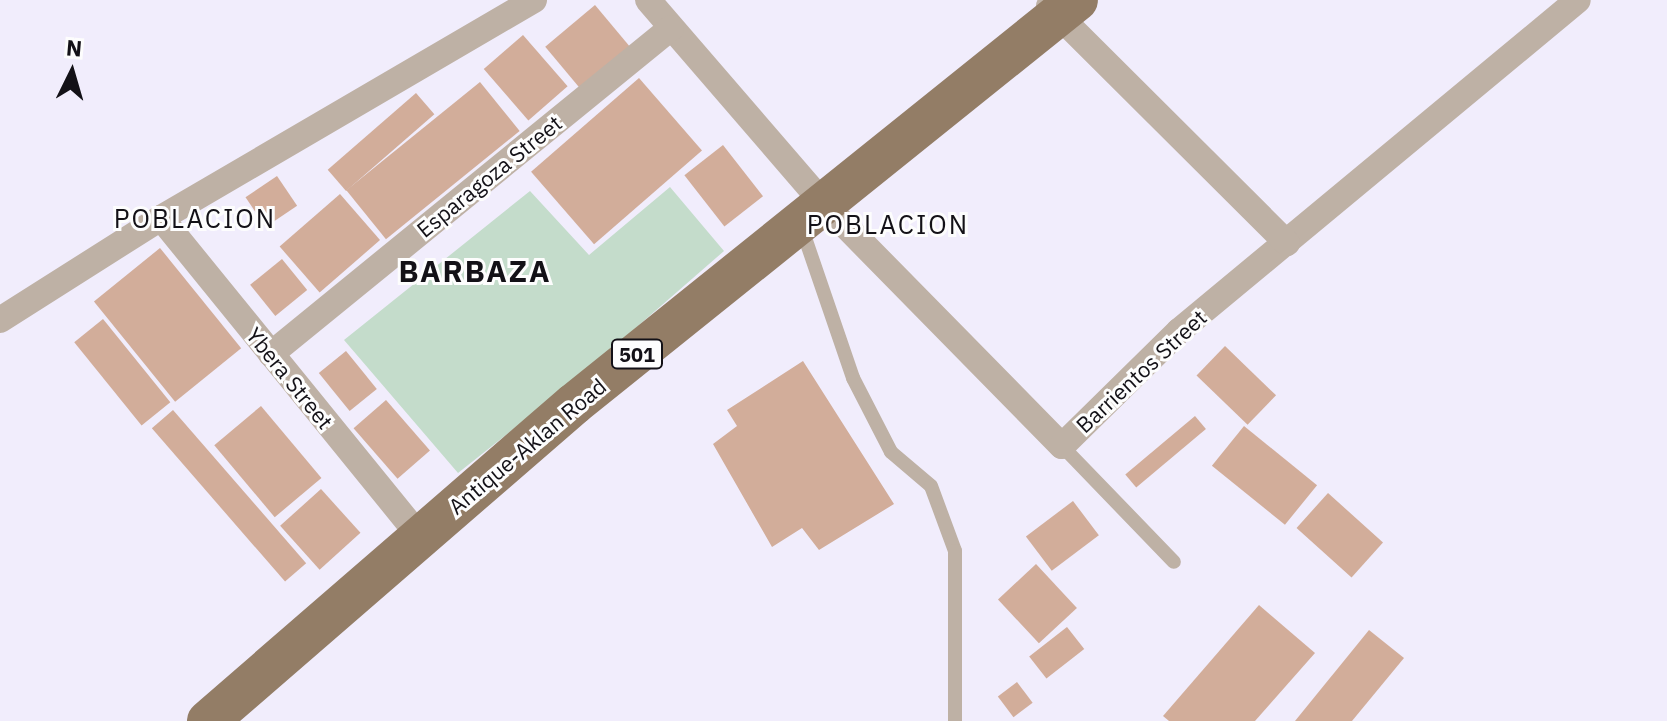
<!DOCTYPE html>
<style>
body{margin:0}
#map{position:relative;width:1667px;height:721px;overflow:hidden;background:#f1edfc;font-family:"IBM Plex Sans",sans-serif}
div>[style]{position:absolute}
.green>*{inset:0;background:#c4dccb}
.building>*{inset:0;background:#d2ad9a;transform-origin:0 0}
.service>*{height:14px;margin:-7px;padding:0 7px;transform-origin:7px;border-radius:7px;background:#beb1a5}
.minor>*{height:26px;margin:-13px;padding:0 13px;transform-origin:13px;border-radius:13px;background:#beb1a5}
.primary>*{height:42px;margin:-21px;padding:0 21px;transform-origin:21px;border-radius:21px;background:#937d66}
span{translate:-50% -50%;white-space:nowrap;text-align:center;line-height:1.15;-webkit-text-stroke:6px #fdfdfd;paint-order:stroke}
.shield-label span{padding:2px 6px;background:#fdfdfd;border:2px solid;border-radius:6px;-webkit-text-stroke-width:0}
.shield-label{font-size:20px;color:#131117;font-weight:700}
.street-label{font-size:22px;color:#131117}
.quarter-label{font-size:26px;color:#131117;letter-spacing:2px}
.district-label{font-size:30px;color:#131117;font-weight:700;letter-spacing:2px}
.north{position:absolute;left:32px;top:32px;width:80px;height:80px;-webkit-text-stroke:6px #fdfdfd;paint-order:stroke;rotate:5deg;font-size:22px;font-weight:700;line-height:32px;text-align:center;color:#131117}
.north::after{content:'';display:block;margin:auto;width:28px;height:36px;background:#131117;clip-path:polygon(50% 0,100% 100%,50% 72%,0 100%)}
</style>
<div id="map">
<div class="green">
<div style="clip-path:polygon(670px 187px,724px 251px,584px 373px,458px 473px,344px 340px,530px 191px,589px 255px)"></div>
</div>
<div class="building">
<div style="left:595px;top:5px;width:55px;height:65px;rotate:50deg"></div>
<div style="left:523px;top:35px;width:68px;height:52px;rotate:49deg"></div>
<div style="left:639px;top:78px;width:96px;height:143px;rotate:49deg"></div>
<div style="left:480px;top:82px;width:63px;height:172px;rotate:51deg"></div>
<div style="left:416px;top:93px;width:28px;height:117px;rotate:49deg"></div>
<div style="left:723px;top:145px;width:65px;height:49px;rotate:52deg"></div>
<div style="left:277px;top:176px;width:36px;height:38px;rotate:56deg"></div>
<div style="left:340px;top:194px;width:61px;height:80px;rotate:49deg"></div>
<div style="left:160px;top:248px;width:129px;height:85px;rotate:51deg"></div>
<div style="left:282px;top:259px;width:40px;height:41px;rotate:51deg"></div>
<div style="left:103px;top:319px;width:107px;height:37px;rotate:51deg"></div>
<div style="left:1225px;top:346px;width:71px;height:41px;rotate:44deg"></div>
<div style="left:346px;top:351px;width:49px;height:35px;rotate:51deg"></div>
<div style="clip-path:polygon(803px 361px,894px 504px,819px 550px,802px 528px,772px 547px,713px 444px,737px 426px,727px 410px)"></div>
<div style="left:386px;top:400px;width:67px;height:43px;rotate:49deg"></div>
<div style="left:261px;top:406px;width:94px;height:61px;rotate:50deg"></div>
<div style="left:173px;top:410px;width:203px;height:28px;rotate:49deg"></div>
<div style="left:1195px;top:416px;width:17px;height:91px;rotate:50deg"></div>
<div style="left:1244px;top:426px;width:94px;height:51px;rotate:39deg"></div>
<div style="left:321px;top:489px;width:59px;height:55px;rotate:48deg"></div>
<div style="left:1328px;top:493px;width:74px;height:47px;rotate:42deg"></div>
<div style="left:1073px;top:501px;width:43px;height:59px;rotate:53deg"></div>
<div style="left:1036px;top:564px;width:60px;height:52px;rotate:47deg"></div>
<div style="clip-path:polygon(1259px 605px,1315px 653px,1255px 721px,1169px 721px,1163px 716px)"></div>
<div style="left:1067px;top:627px;width:28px;height:48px;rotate:52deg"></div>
<div style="clip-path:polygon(1369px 630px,1404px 658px,1352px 721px,1295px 721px)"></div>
<div style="left:1017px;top:682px;width:26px;height:24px;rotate:53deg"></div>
</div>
<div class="service">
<div style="left:801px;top:226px;width:161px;rotate:71.1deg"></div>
<div style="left:853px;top:378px;width:83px;rotate:62.8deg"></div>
<div style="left:891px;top:452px;width:52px;rotate:40.4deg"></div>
<div style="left:931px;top:486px;width:69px;rotate:69.7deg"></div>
<div style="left:955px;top:551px;width:170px;rotate:90deg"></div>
<div style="left:1062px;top:446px;width:161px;rotate:46deg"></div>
</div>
<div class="minor">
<div style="left:648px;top:0;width:269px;rotate:49.2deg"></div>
<div style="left:824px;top:204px;width:339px;rotate:45.5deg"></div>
<div style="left:1062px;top:446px;width:164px;rotate:-44.5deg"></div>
<div style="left:1179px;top:331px;width:518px;rotate:-39.68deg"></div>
<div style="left:1049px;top:6px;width:336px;rotate:44.9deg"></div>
<div style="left:161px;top:218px;width:411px;rotate:50.9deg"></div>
<div style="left:0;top:320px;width:191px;rotate:-32.4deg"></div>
<div style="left:161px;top:218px;width:432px;rotate:-30.3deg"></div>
<div style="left:271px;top:354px;width:516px;rotate:-39.18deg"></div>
</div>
<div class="primary">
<div style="left:208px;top:721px;width:484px;rotate:-40.9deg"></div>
<div style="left:574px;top:404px;width:645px;rotate:-38.77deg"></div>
</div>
<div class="shield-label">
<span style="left:637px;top:354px">501</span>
</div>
<div class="street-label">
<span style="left:489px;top:176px;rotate:-39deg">Esparagoza Street</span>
<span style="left:1141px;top:371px;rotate:-43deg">Barrientos Street</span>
<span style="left:290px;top:378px;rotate:51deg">Ybera Street</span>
<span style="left:527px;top:446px;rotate:-40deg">Antique-Aklan Road</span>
</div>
<div class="quarter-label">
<span style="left:195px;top:219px">POBLACION</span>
<span style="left:888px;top:225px">POBLACION</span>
</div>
<div class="district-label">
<span style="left:475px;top:271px">BARBAZA</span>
</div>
<div class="north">N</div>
</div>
